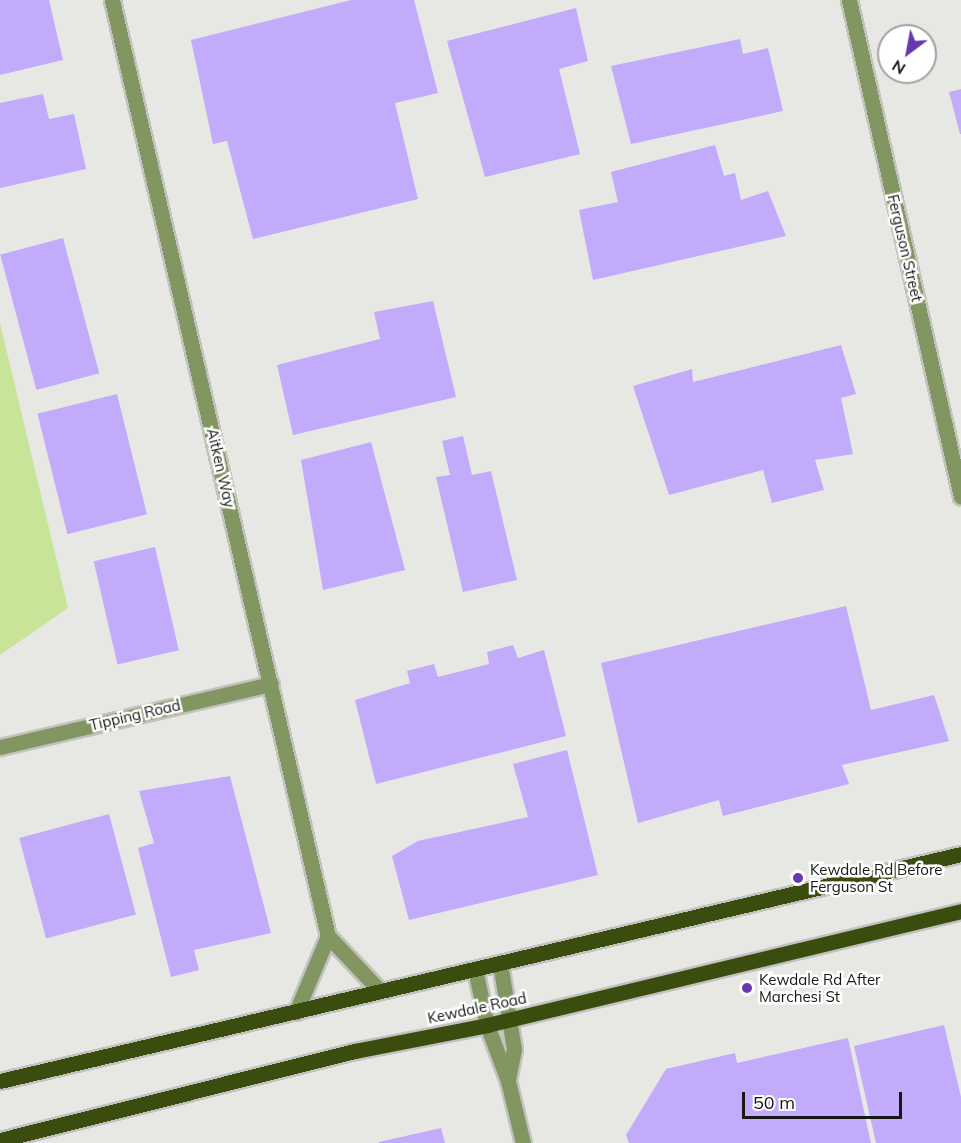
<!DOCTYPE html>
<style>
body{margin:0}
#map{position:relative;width:961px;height:1143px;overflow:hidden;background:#e7e8e4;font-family:Mulish,sans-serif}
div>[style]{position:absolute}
.green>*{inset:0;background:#c7e499}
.building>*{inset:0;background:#c2abfa;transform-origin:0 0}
.roads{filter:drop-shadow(2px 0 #c2c2bf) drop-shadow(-2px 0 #c2c2bf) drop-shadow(0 2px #c2c2bf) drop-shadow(0 -2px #c2c2bf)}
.minor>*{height:15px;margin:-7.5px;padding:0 7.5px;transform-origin:7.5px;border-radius:7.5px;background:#829661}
.primary>*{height:15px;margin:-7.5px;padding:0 7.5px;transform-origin:7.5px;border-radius:7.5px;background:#3a4d0f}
.dots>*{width:16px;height:16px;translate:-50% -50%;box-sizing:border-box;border:3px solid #fff;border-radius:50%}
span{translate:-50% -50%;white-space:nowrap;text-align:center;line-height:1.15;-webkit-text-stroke:5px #fff;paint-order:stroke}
.street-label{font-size:15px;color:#171716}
.poi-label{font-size:15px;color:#171716}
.left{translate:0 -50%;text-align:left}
.north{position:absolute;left:877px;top:24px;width:60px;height:60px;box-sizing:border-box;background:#fff;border:2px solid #a2a2a2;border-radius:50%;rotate:212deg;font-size:16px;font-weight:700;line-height:24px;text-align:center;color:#171716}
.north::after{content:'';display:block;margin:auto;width:21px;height:27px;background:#6838b0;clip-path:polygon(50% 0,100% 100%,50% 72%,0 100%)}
.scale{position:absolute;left:742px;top:1092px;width:160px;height:27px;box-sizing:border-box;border:3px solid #171716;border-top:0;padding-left:8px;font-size:18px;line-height:21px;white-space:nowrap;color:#171716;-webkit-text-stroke:4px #fff;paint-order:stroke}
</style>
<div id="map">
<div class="green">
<div style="clip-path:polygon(0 323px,68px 608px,0 655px)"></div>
</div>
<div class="building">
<div style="clip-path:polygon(0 0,49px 0,63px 60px,0 75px)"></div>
<div style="clip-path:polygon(351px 0,414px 0,438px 93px,395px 103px,418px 199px,253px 239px,227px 141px,213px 144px,191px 40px)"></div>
<div style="clip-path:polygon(576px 8px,588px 61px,559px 69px,580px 154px,485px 177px,447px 41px)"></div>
<div style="clip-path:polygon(740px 39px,743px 54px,768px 48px,783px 111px,631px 144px,611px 66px)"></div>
<div style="clip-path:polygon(961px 89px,961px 134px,960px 134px,949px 92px)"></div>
<div style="clip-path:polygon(43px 94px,49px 119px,74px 114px,86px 169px,0 188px,0 103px)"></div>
<div style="clip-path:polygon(715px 145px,724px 176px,735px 173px,741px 200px,768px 191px,786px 236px,593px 280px,579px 210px,618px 202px,611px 172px)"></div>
<div style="left:63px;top:238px;width:140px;height:65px;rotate:75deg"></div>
<div style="clip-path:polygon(433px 301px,456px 397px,293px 435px,277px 365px,380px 339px,374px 312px)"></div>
<div style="clip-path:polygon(841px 345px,856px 394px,841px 398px,853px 454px,815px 460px,824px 490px,772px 503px,763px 470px,669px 495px,633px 386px,692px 369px,693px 382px)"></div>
<div style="left:117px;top:394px;width:124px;height:82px;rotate:76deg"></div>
<div style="clip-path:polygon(463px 436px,472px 475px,491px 471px,517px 580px,463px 592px,436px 477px,450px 475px,442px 441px)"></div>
<div style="clip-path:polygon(371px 442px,405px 570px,323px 590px,301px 460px)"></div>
<div style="left:155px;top:547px;width:106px;height:63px;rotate:77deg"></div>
<div style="clip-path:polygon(846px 606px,871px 710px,934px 695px,949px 741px,842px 765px,849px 784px,723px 816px,719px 800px,638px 823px,601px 663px)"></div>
<div style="clip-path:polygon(513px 645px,518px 658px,544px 650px,566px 736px,376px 784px,355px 700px,410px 683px,407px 671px,434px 664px,438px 677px,489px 664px,487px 652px)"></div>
<div style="clip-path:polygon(567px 750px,598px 875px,409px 920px,392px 856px,418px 841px,528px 817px,513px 764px)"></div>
<div style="clip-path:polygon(230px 776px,271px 933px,194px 950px,199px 970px,171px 977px,138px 848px,154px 843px,139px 791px)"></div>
<div style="left:109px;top:814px;width:104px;height:93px;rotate:75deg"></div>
<div style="clip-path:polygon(944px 1025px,961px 1097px,961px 1143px,876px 1143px,854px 1046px)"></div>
<div style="clip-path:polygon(848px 1038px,871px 1143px,629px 1143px,626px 1135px,666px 1069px,735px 1053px,737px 1063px)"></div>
<div style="clip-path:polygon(441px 1128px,445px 1143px,379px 1143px,379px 1142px)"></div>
</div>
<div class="roads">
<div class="minor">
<div style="left:112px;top:0;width:961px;rotate:77.01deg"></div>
<div style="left:328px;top:936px;width:76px;rotate:46.6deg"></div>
<div style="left:849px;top:0;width:509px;rotate:77.3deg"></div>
<div style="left:0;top:747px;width:278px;rotate:-13.1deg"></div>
<div style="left:500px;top:963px;width:87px;rotate:80.8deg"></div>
<div style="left:514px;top:1049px;width:33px;rotate:101deg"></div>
<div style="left:475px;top:969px;width:57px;rotate:77.9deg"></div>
<div style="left:487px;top:1025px;width:60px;rotate:69.4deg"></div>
<div style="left:508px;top:1081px;width:64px;rotate:76.4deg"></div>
<div style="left:296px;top:1012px;width:82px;rotate:-67.2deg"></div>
</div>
<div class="primary">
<div style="left:0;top:1081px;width:987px;rotate:-13.29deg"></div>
<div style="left:0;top:1140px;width:366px;rotate:-14.1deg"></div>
<div style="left:355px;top:1051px;width:135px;rotate:-11.1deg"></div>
<div style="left:487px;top:1025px;width:488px;rotate:-13.5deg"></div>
</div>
</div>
<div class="dots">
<div style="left:798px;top:878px;background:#6838b0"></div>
<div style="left:747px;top:988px;background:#6838b0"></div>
</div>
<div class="street-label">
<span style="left:905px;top:248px;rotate:77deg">Ferguson Street</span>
<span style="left:221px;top:468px;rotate:77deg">Aitken Way</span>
<span style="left:135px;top:715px;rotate:-13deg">Tipping Road</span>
<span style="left:477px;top:1008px;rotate:-12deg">Kewdale Road</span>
</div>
<div class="poi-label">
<span class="left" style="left:810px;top:878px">Kewdale Rd Before<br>Ferguson St</span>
<span class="left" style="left:759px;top:988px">Kewdale Rd After<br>Marchesi St</span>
</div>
<div class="north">N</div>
<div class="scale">50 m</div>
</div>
